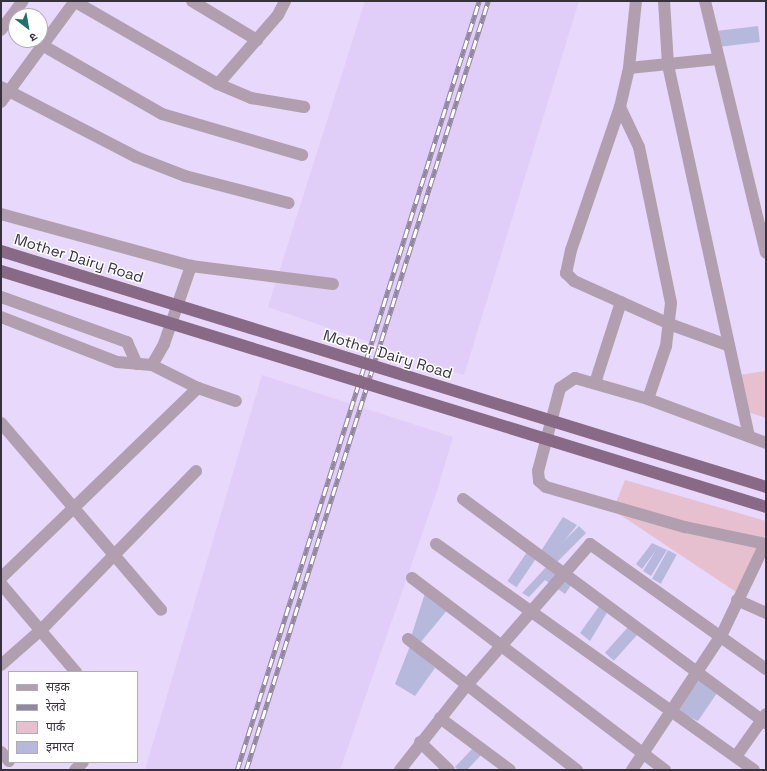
<!DOCTYPE html>
<meta charset="utf-8">
<style>
body{margin:0}
#map{position:relative;width:767px;height:771px;overflow:hidden;background:#e8d8fb;font-family:"Space Grotesk","Noto Sans Devanagari",sans-serif}
div>[style]{position:absolute}
.built>*{inset:0;background:#e1cef8}
.green>*{inset:0;background:#e6c0cf}
.building>*{inset:0;background:#b7b9dc;transform-origin:0 0}
.minor>*{height:12px;margin:-6px;padding:0 6px;transform-origin:6px;border-radius:6px;background:#b19faf}
.rail>*{height:4.5px;margin-top:-2.25px;transform-origin:0;background:repeating-linear-gradient(90deg,#fff 0 9px,#92879f 0 18px);box-sizing:border-box;border-block:1px solid #92879f}
.major-bridge>*{height:12px;margin:-6px;padding:0 6px;transform-origin:6px;border-radius:6px;background:#886986}
span{translate:-50% -50%;white-space:nowrap;text-align:center;line-height:1.15;-webkit-text-stroke:3px #fff;paint-order:stroke}
.street-label{font-size:15px;color:#37313e}
.frame{position:absolute;inset:0;border:2px solid #37313e;pointer-events:none}
.legend{position:absolute;left:8px;top:671px;width:130px;height:92px;box-sizing:border-box;background:#fff;border:1px solid #afadb2;margin:0;padding:5px 7px;list-style:none;font-size:12px;color:#37313e}
.legend li{display:flex;align-items:center;gap:8px;height:20px}
.legend b{width:20px;border:1px solid #afadb2}
.north{position:absolute;left:8px;top:8px;width:40px;height:40px;box-sizing:border-box;background:#fff;border:1px solid #afadb2;border-radius:50%;rotate:149deg;font-size:11px;font-weight:700;line-height:16px;text-align:center;color:#37313e}
.north::after{content:'';display:block;margin:auto;width:14px;height:18px;background:#246f6a;clip-path:polygon(50% 0,100% 100%,50% 72%,0 100%)}
</style>
<div id="map">
<div class="built">
<div style="clip-path:polygon(365px 1px,579px 1px,464px 375px,268px 307px)"></div>
<div style="clip-path:polygon(262px 375px,453px 437px,437px 491px,340px 770px,145px 770px)"></div>
</div>
<div class="green">
<div style="clip-path:polygon(766px 371px,766px 418px,747px 412px,739px 375px)"></div>
<div style="clip-path:polygon(625px 480px,766px 521px,766px 533px,736px 592px,613px 510px)"></div>
</div>
<div class="building">
<div style="left:758px;top:26px;width:16px;height:40px;rotate:83deg"></div>
<div style="clip-path:polygon(563px 517px,577px 525px,548px 561px,539px 554px)"></div>
<div style="left:579px;top:526px;width:10px;height:46px;rotate:45deg"></div>
<div style="clip-path:polygon(652px 543px,667px 550px,651px 576px,643px 571px,656px 550px,642px 569px,636px 564px)"></div>
<div style="left:668px;top:550px;width:10px;height:33px;rotate:29deg"></div>
<div style="left:527px;top:552px;width:11px;height:35px;rotate:34deg"></div>
<div style="clip-path:polygon(548px 565px,572px 584px,565px 594px,545px 580px,529px 597px,522px 593px)"></div>
<div style="clip-path:polygon(426px 590px,449px 608px,420px 643px,411px 637px)"></div>
<div style="clip-path:polygon(600px 605px,608px 611px,590px 641px,580px 633px)"></div>
<div style="left:629px;top:626px;width:12px;height:36px;rotate:42deg"></div>
<div style="clip-path:polygon(410px 646px,435px 668px,415px 696px,395px 684px)"></div>
<div style="clip-path:polygon(699px 680px,717px 693px,698px 721px,676px 711px)"></div>
<div style="clip-path:polygon(474px 747px,482px 754px,467px 770px,458px 770px,455px 767px)"></div>
</div>
<div class="minor">
<div style="left:74px;top:1px;width:166px;rotate:30deg"></div>
<div style="left:218px;top:84px;width:36px;rotate:23deg"></div>
<div style="left:251px;top:98px;width:54px;rotate:9.6deg"></div>
<div style="left:192px;top:1px;width:76px;rotate:31deg"></div>
<div style="left:636px;top:1px;width:67px;rotate:96deg"></div>
<div style="left:629px;top:68px;width:40px;rotate:103deg"></div>
<div style="left:620px;top:107px;width:151px;rotate:108.9deg"></div>
<div style="left:571px;top:250px;width:24px;rotate:102deg"></div>
<div style="left:566px;top:273px;width:11px;rotate:45deg"></div>
<div style="left:574px;top:281px;width:107px;rotate:24.2deg"></div>
<div style="left:672px;top:325px;width:59px;rotate:20deg"></div>
<div style="left:664px;top:1px;width:64px;rotate:86.4deg"></div>
<div style="left:668px;top:65px;width:379px;rotate:77.7deg"></div>
<div style="left:705px;top:1px;width:259px;rotate:76.4deg"></div>
<div style="left:1px;top:30px;width:36px;rotate:-53deg"></div>
<div style="left:42px;top:45px;width:138px;rotate:29.9deg"></div>
<div style="left:162px;top:114px;width:146px;rotate:16.3deg"></div>
<div style="left:629px;top:68px;width:89px;rotate:-5.8deg"></div>
<div style="left:218px;top:84px;width:91px;rotate:-49deg"></div>
<div style="left:278px;top:15px;width:16px;rotate:-63deg"></div>
<div style="left:1px;top:87px;width:152px;rotate:27.4deg"></div>
<div style="left:136px;top:157px;width:53px;rotate:21.2deg"></div>
<div style="left:185px;top:176px;width:107px;rotate:14.6deg"></div>
<div style="left:1px;top:102px;width:125px;rotate:-53.8deg"></div>
<div style="left:620px;top:107px;width:44px;rotate:64.6deg"></div>
<div style="left:639px;top:147px;width:159px;rotate:78.4deg"></div>
<div style="left:671px;top:303px;width:43px;rotate:96.6deg"></div>
<div style="left:666px;top:346px;width:56px;rotate:108.8deg"></div>
<div style="left:1px;top:214px;width:197px;rotate:15.3deg"></div>
<div style="left:191px;top:266px;width:143px;rotate:7.2deg"></div>
<div style="left:1px;top:297px;width:134px;rotate:19.7deg"></div>
<div style="left:127px;top:342px;width:24px;rotate:66deg"></div>
<div style="left:1px;top:317px;width:124px;rotate:21.2deg"></div>
<div style="left:117px;top:362px;width:35px;rotate:5deg"></div>
<div style="left:152px;top:365px;width:51px;rotate:26.6deg"></div>
<div style="left:198px;top:388px;width:40px;rotate:18.9deg"></div>
<div style="left:152px;top:365px;width:24px;rotate:-60deg"></div>
<div style="left:164px;top:344px;width:83px;rotate:-70.9deg"></div>
<div style="left:595px;top:383px;width:85px;rotate:-72.2deg"></div>
<div style="left:1px;top:423px;width:246px;rotate:49.4deg"></div>
<div style="left:766px;top:443px;width:126px;rotate:-159.6deg"></div>
<div style="left:648px;top:399px;width:76px;rotate:-164deg"></div>
<div style="left:575px;top:378px;width:18px;rotate:146deg"></div>
<div style="left:560px;top:388px;width:86px;rotate:104.8deg"></div>
<div style="left:538px;top:471px;width:10px;rotate:84deg"></div>
<div style="left:539px;top:481px;width:9px;rotate:41deg"></div>
<div style="left:546px;top:487px;width:145px;rotate:16.1deg"></div>
<div style="left:685px;top:527px;width:83px;rotate:11.9deg"></div>
<div style="left:463px;top:499px;width:377px;rotate:36.5deg"></div>
<div style="left:436px;top:544px;width:390px;rotate:35.4deg"></div>
<div style="left:1px;top:578px;width:274px;rotate:-44deg"></div>
<div style="left:412px;top:578px;width:318px;rotate:37.2deg"></div>
<div style="left:1px;top:584px;width:116px;rotate:49.6deg"></div>
<div style="left:737px;top:600px;width:32px;rotate:24deg"></div>
<div style="left:408px;top:639px;width:214px;rotate:37.8deg"></div>
<div style="left:1px;top:665px;width:53px;rotate:-41.2deg"></div>
<div style="left:41px;top:630px;width:222px;rotate:-45.7deg"></div>
<div style="left:440px;top:718px;width:87px;rotate:36.6deg"></div>
<div style="left:420px;top:742px;width:40px;rotate:44deg"></div>
<div style="left:1px;top:752px;width:12px;rotate:48deg"></div>
<div style="left:737px;top:755px;width:50px;rotate:-54.7deg"></div>
<div style="left:75px;top:770px;width:11px;rotate:-45deg"></div>
<div style="left:400px;top:770px;width:108px;rotate:-51.8deg"></div>
<div style="left:467px;top:685px;width:187px;rotate:-48.9deg"></div>
<div style="left:590px;top:544px;width:216px;rotate:35.4deg"></div>
<div style="left:632px;top:770px;width:163px;rotate:-56.5deg"></div>
<div style="left:722px;top:634px;width:100px;rotate:-64.5deg"></div>
</div>
<div class="rail">
<div style="left:237px;top:770px;width:806px;rotate:-72.53deg"></div>
<div style="left:246px;top:770px;width:806px;rotate:-72.53deg"></div>
</div>
<div class="major-bridge">
<div style="left:1px;top:251px;width:801px;rotate:17.14deg"></div>
<div style="left:1px;top:271px;width:801px;rotate:17.14deg"></div>
</div>
<div class="street-label">
<span style="left:79px;top:258px;rotate:17deg">Mother Dairy Road</span>
<span style="left:388px;top:354px;rotate:17deg">Mother Dairy Road</span>
</div>
<div class="frame"></div>
<ul class="legend">
<li><b style="height:5px;background:#b19faf"></b>सड़क</li>
<li><b style="height:5px;background:#92879f"></b>रेलवे</li>
<li><b style="height:11px;background:#e6c0cf"></b>पार्क</li>
<li><b style="height:11px;background:#b7b9dc"></b>इमारत</li>
</ul>
<div class="north">उ</div>
</div>
